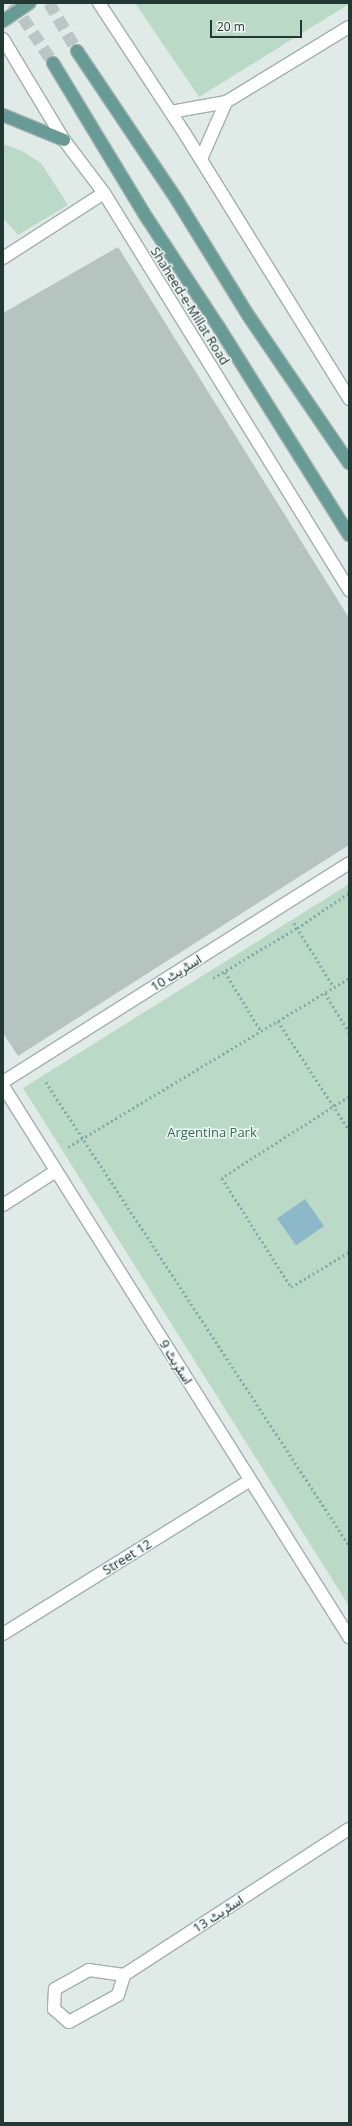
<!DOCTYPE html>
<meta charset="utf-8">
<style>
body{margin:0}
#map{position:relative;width:352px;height:2126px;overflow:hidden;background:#e0eae7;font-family:"Open Sans",Vazirmatn,sans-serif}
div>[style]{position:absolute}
.green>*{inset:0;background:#bbd9c7}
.water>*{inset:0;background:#8cb8ca;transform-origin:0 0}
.building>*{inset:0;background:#b6c4c0}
.major-tunnel>*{height:12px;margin-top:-6px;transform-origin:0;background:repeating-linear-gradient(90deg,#bac6c3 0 12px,transparent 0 18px)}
.path>*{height:2.5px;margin-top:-1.25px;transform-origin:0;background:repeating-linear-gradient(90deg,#83aaa4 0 2px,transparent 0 5px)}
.roads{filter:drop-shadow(1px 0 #a3b1ae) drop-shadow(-1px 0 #a3b1ae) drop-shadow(0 1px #a3b1ae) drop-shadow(0 -1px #a3b1ae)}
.minor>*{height:12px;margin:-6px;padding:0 6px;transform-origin:6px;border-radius:6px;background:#fff}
.major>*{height:12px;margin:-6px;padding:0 6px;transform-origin:6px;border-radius:6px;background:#689b95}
span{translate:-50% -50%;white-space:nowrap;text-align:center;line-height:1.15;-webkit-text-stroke:3px #f0f7f4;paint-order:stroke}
.street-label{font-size:13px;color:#223835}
.park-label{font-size:13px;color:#306b4f}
.frame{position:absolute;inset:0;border:4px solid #223835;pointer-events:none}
.scale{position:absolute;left:210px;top:20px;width:92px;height:18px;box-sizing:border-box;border:2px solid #223835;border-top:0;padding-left:5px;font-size:12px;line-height:14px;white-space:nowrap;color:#223835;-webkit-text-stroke:3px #f0f7f4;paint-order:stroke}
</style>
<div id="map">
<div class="green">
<div style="clip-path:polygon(135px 3px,349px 3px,349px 4px,199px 97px)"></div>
<div style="clip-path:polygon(3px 144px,20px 150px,41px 163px,68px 205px,18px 235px,3px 218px)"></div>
<div style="clip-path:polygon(349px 884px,349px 1606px,23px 1088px)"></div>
</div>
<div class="water">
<div style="left:305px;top:1199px;width:33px;height:34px;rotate:55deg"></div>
</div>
<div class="building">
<div style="clip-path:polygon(118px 247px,349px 618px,349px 845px,18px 1056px,3px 1033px,3px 313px)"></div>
</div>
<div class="major-tunnel">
<div style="left:13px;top:3px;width:72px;rotate:56.3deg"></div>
<div style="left:49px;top:3px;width:56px;rotate:59.7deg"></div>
</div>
<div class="path">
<div style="left:294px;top:923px;width:75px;rotate:58deg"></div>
<div style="left:225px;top:972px;width:69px;rotate:58.6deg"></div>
<div style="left:213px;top:978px;width:98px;rotate:-30.8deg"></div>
<div style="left:297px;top:928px;width:63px;rotate:-33.9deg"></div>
<div style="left:325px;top:993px;width:46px;rotate:58.4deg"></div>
<div style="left:278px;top:1021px;width:130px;rotate:56.9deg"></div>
<div style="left:46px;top:1082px;width:553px;rotate:56.8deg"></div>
<div style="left:349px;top:1097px;width:151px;rotate:147.5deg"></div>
<div style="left:222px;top:1178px;width:129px;rotate:57.7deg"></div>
<div style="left:291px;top:1287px;width:68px;rotate:-31.1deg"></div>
<div style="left:68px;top:1147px;width:328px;rotate:-31deg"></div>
</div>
<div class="roads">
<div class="minor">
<div style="left:99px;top:3px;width:157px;rotate:56.7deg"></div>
<div style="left:185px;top:134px;width:312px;rotate:58.2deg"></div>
<div style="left:3px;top:39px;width:118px;rotate:58.9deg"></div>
<div style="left:64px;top:140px;width:66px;rotate:53deg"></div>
<div style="left:104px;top:193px;width:467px;rotate:58.3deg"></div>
<div style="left:171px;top:112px;width:56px;rotate:-10.3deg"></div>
<div style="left:226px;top:102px;width:144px;rotate:-31.4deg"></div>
<div style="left:201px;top:159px;width:62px;rotate:-66.3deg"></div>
<div style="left:3px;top:258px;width:120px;rotate:-32.8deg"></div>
<div style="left:3px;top:1082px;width:409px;rotate:-32.3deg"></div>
<div style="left:3px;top:1086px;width:651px;rotate:57.87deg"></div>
<div style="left:3px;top:1205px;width:63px;rotate:-32.7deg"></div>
<div style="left:3px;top:1634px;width:291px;rotate:-31.9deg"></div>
<div style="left:124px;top:1975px;width:35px;rotate:-172deg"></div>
<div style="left:89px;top:1970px;width:39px;rotate:151deg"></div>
<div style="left:55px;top:1989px;width:20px;rotate:93deg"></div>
<div style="left:54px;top:2009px;width:20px;rotate:41deg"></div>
<div style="left:69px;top:2022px;width:56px;rotate:-28.9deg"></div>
<div style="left:118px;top:1995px;width:21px;rotate:-73deg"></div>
<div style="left:124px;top:1975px;width:268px;rotate:-33deg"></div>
</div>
<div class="major">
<div style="left:3px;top:21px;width:32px;rotate:-34deg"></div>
<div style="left:77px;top:51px;width:179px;rotate:56.1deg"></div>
<div style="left:177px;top:200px;width:135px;rotate:58.3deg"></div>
<div style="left:248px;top:315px;width:179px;rotate:55.7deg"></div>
<div style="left:53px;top:63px;width:181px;rotate:58.8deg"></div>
<div style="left:147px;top:218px;width:129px;rotate:56.7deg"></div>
<div style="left:218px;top:326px;width:247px;rotate:57.9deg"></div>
<div style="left:3px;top:115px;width:66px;rotate:22.3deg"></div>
</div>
</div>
<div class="street-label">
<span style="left:190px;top:306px;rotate:58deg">Shaheed-e-Millat Road</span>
<span style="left:176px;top:973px;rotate:-32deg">اسٹریٹ 10</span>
<span style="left:176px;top:1362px;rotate:58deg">اسٹریٹ 9</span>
<span style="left:127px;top:1557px;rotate:-32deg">Street 12</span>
<span style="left:218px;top:1914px;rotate:-33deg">اسٹریٹ 13</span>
</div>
<div class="park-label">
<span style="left:212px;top:1132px">Argentina Park</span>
</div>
<div class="frame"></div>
<div class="scale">20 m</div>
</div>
